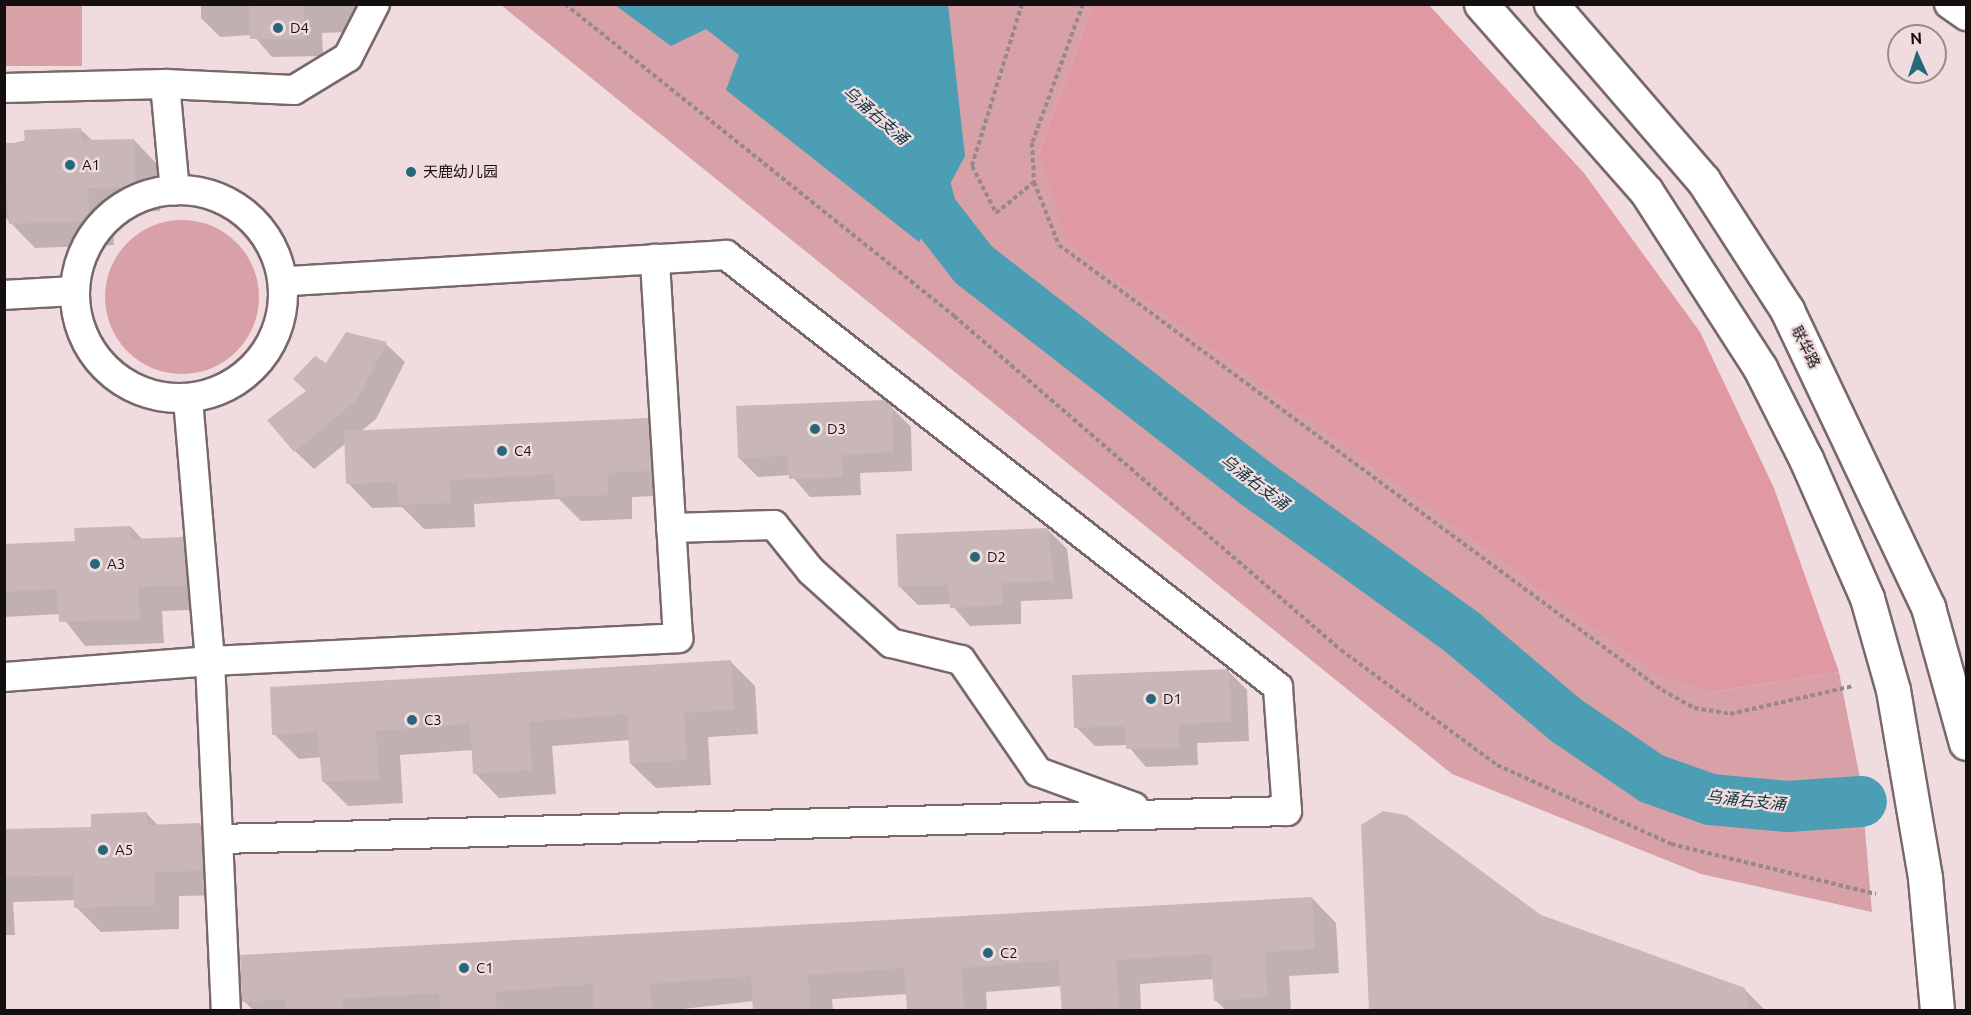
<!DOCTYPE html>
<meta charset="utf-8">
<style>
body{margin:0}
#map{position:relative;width:1971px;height:1015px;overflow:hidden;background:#f0dcde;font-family:Ubuntu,"Noto Sans SC",sans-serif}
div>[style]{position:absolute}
.green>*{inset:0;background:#d8a0a7;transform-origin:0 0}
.round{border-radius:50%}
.forest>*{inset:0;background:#e099a3}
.water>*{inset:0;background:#4b9eb4}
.shadow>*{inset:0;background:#0003}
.river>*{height:51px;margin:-25.5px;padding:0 25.5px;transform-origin:25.5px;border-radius:25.5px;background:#4b9eb4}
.building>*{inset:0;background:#c9b6b8;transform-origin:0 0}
.path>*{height:4px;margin-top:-2px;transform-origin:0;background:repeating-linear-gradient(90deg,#97888a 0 4.5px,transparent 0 7.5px)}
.roads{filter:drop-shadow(2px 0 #79686a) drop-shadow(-2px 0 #79686a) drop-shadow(0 2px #79686a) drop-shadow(0 -2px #79686a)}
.minor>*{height:28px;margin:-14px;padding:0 14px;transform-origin:14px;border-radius:14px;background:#fff}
.minor>.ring{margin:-14px;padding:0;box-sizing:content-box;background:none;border:28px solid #fff;border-radius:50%}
.tertiary>*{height:33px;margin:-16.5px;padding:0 16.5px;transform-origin:16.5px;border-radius:16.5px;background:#fff}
.dots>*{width:16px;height:16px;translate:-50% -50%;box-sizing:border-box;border:3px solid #f0dcde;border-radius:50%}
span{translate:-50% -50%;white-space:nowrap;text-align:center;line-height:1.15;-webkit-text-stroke:4.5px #f0dcde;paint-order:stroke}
.poi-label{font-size:15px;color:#160f10}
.left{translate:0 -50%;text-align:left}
.street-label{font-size:15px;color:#160f10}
.water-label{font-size:16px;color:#0f3641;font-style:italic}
.frame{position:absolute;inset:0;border:6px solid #160f10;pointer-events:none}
.north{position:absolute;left:1887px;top:24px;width:60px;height:60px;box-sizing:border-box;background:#f0dcde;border:2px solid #998a8c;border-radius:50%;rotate:357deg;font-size:16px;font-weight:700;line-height:24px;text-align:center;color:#160f10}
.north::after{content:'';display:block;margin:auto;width:21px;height:27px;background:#25687a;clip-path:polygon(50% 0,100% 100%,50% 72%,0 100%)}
</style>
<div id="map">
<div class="green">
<div style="left:4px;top:5px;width:78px;height:61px"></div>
<div style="clip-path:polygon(501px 5px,1093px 5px,1039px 152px,1713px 692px,1839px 672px,1861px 783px,1872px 912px,1701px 874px,1452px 774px)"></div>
<div class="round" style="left:105px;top:220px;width:154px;height:154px"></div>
</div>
<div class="forest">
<div style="clip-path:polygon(1093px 5px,1429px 5px,1584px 173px,1700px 332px,1774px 488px,1839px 672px,1713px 692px,1660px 676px,1067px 242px,1039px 152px)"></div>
</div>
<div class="water">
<div style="clip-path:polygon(615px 5px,948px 5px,965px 156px,919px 242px,726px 90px,739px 55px,706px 29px,671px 46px)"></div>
</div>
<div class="shadow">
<div style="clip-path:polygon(201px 4px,372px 4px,370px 31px,322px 33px,323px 56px,272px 57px,253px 35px,220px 37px,201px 18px)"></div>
<div style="clip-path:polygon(80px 129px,93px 141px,134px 140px,158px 165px,160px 211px,112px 213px,114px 245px,35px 248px,4px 216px,4px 145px)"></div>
<div style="clip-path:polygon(386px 344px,405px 362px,376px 419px,360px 432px,648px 420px,672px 444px,675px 495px,632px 497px,632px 519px,581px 521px,559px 499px,474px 504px,475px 527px,424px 529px,402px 507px,372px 508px,348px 483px,346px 443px,314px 469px,295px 451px,308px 391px,327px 365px)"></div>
<div style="clip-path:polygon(891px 407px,911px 427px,912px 471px,860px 473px,861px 495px,810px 497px,791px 475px,758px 477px,739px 458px)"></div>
<div style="clip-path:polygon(131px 527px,143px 540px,182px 539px,207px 563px,210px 609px,162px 611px,164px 643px,85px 646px,60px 614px,4px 617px,4px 546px,77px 542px)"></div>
<div style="clip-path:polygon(1048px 530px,1067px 549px,1073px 599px,1021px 601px,1021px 624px,970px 626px,951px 604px,918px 605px,899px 586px)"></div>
<div style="clip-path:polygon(730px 661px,755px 686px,758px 734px,708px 737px,711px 785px,656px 788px,631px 764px,630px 740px,552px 746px,556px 794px,499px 798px,475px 773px,473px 750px,400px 755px,403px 803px,348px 806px,323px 781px,322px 757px,299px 759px,274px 734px)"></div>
<div style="clip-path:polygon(1228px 671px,1247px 690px,1249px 741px,1197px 743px,1198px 765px,1146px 767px,1127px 745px,1095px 746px,1076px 727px)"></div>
<div style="clip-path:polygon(146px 813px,159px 826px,200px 825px,224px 849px,226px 895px,179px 896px,179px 929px,101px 932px,76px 907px,76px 900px,13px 902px,15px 935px,4px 935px,4px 831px,92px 828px)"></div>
<div style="clip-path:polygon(1312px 898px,1336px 923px,1339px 973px,1289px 976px,1291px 1010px,1226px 1010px,1215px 1000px,1214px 979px,1140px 984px,1141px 1010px,1064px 1010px,1062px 986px,986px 992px,987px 1010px,908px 1010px,907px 994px,832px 999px,833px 1010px,754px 1010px,754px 1001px,674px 1010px,253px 1010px,244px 1001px)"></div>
<div style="clip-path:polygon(1540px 916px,1744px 989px,1765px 1010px,1371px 1010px)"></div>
</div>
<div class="river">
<div style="left:915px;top:148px;width:64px;rotate:75.5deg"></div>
<div style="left:931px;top:210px;width:68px;rotate:52.1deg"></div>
<div style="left:973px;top:264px;width:356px;rotate:37.8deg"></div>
<div style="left:1254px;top:482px;width:258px;rotate:35.8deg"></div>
<div style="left:1463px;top:633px;width:135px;rotate:40.2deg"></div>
<div style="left:1566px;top:720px;width:103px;rotate:34.3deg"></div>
<div style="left:1651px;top:778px;width:63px;rotate:19.6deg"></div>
<div style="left:1710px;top:799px;width:77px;rotate:5.2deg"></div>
<div style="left:1787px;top:806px;width:74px;rotate:-3.9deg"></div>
</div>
<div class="building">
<div style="left:250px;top:4px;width:54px;height:35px"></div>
<div style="clip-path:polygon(81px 128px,82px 140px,134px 139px,136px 187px,88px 188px,90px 221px,9px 224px,4px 143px,25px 143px,24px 130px)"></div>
<div style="clip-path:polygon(346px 332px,387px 342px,357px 400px,294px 452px,267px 420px,306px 391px,293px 379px,315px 356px,326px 363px)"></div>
<div style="clip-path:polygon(885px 400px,892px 406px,894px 452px,842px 455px,843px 477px,789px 479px,788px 456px,738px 458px,736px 406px)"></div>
<div style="clip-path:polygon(648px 418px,651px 471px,608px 473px,608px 495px,555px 497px,554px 474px,450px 480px,451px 503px,398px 505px,397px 482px,346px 484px,344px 431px)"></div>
<div style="clip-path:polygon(131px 526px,131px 539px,183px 537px,186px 585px,138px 587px,140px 619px,59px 622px,57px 589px,4px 592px,4px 544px,75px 541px,74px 528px)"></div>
<div style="clip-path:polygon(1048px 528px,1054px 581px,1002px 583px,1003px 605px,950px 608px,948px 585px,898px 587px,896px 534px)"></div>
<div style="clip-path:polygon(731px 660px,734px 710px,684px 713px,687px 760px,630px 764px,627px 714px,529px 722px,532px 770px,473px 774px,470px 724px,376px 731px,379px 779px,322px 782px,318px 732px,272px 735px,270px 687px)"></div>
<div style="clip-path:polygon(1229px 669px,1231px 722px,1179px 724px,1179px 747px,1126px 749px,1125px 726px,1074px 728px,1072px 675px)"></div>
<div style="clip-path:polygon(1383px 811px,1406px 815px,1541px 915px,1745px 988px,1750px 1011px,1369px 1011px,1361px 825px)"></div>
<div style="clip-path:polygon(147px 812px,147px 825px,200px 823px,202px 871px,155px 872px,155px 905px,74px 908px,73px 875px,4px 877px,4px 829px,91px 827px,91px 814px)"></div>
<div style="clip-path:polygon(1312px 897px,1315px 949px,1265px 952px,1268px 997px,1214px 1001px,1211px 954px,1116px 960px,1119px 1007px,1062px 1011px,1058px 960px,962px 968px,964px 1011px,907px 1011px,904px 968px,808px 975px,810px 1011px,753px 1011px,751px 976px,650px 984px,652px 1011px,594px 1011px,593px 984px,496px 992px,497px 1011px,440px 1011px,439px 993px,342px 999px,343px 1011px,286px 1011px,285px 999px,242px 1002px,240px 955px)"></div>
</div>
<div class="path">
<div style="left:565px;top:4px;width:499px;rotate:38.7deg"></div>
<div style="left:954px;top:316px;width:511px;rotate:40.8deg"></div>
<div style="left:1341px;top:650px;width:194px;rotate:36.4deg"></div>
<div style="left:1497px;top:765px;width:191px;rotate:24.4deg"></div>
<div style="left:1671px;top:844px;width:211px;rotate:13.7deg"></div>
<div style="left:1022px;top:4px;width:170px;rotate:107.2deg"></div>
<div style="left:972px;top:166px;width:53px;rotate:62.9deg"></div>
<div style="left:996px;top:213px;width:49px;rotate:-39.2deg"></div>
<div style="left:1083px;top:4px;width:148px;rotate:110.1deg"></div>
<div style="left:1032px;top:143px;width:39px;rotate:87deg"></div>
<div style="left:1034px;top:182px;width:68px;rotate:68.4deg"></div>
<div style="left:1059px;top:245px;width:749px;rotate:36.43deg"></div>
<div style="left:1662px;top:690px;width:37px;rotate:29deg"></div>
<div style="left:1694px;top:708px;width:36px;rotate:9deg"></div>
<div style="left:1730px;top:714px;width:126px;rotate:-12.8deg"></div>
</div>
<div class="roads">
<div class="minor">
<div style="left:1949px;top:4px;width:21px;rotate:35deg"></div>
<div style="left:165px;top:84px;width:107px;rotate:84.7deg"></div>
<div style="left:4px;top:88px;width:161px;rotate:-1.4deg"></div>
<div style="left:165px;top:84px;width:129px;rotate:2.7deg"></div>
<div style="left:294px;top:90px;width:63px;rotate:-31.4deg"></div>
<div style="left:348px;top:57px;width:59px;rotate:-63deg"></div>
<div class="ring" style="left:75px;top:190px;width:180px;height:180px"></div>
<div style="left:4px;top:295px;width:70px;rotate:-3.3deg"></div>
<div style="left:188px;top:399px;width:263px;rotate:85.2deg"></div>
<div style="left:210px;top:661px;width:349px;rotate:87.4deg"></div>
<div style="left:671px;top:528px;width:103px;rotate:-1.7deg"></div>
<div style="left:774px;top:525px;width:59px;rotate:51.2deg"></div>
<div style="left:811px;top:571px;width:108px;rotate:42deg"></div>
<div style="left:891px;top:643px;width:72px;rotate:13.7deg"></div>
<div style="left:961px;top:660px;width:136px;rotate:55.5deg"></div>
<div style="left:1038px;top:772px;width:102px;rotate:20deg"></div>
<div style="left:4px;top:677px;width:207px;rotate:-4.4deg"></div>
<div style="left:210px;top:661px;width:469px;rotate:-2.8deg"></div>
<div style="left:678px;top:638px;width:380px;rotate:-93.5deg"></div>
<div style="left:220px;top:839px;width:1067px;rotate:-1.5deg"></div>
<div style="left:1287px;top:811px;width:124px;rotate:-94.2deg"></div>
<div style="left:1278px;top:687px;width:701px;rotate:-141.95deg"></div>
<div style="left:726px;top:255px;width:444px;rotate:176.6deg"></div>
</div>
<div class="tertiary">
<div style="left:1481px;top:4px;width:249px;rotate:48.6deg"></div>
<div style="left:1646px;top:191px;width:211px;rotate:57.2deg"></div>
<div style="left:1760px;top:368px;width:102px;rotate:63.2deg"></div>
<div style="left:1806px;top:459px;width:152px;rotate:66.3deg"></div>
<div style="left:1867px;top:598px;width:96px;rotate:74.2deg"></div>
<div style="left:1893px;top:690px;width:191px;rotate:80.3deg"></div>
<div style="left:1925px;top:878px;width:133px;rotate:84.8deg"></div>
<div style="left:1551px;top:4px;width:233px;rotate:49.2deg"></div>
<div style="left:1703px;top:180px;width:155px;rotate:57.1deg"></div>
<div style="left:1787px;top:310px;width:329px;rotate:64.6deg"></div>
<div style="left:1928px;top:607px;width:141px;rotate:74.4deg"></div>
</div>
</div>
<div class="dots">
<div style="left:278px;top:28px;background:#25687a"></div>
<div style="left:70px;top:165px;background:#25687a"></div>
<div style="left:411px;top:172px;background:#25687a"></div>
<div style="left:815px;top:429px;background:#25687a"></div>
<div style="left:502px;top:451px;background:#25687a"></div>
<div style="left:975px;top:557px;background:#25687a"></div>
<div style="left:95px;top:564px;background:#25687a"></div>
<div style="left:1151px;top:699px;background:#25687a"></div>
<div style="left:412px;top:720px;background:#25687a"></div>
<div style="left:103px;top:850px;background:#25687a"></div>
<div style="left:988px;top:953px;background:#25687a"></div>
<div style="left:464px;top:968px;background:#25687a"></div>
</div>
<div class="poi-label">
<span class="left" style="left:290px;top:28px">D4</span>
<span class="left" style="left:82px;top:165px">A1</span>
<span class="left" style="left:423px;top:172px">天鹿幼儿园</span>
<span class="left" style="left:827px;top:429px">D3</span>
<span class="left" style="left:514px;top:451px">C4</span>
<span class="left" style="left:987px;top:557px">D2</span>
<span class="left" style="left:107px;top:564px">A3</span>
<span class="left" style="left:1163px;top:699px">D1</span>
<span class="left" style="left:424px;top:720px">C3</span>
<span class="left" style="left:115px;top:850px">A5</span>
<span class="left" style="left:1000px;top:953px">C2</span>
<span class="left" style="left:476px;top:968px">C1</span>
</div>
<div class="street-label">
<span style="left:1806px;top:347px;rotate:63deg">联华路</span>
</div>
<div class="water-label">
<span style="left:876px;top:115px;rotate:41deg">乌涌右支涌</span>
<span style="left:1255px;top:482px;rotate:37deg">乌涌右支涌</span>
<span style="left:1746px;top:800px;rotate:6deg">乌涌右支涌</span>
</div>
<div class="frame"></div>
<div class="north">N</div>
</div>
